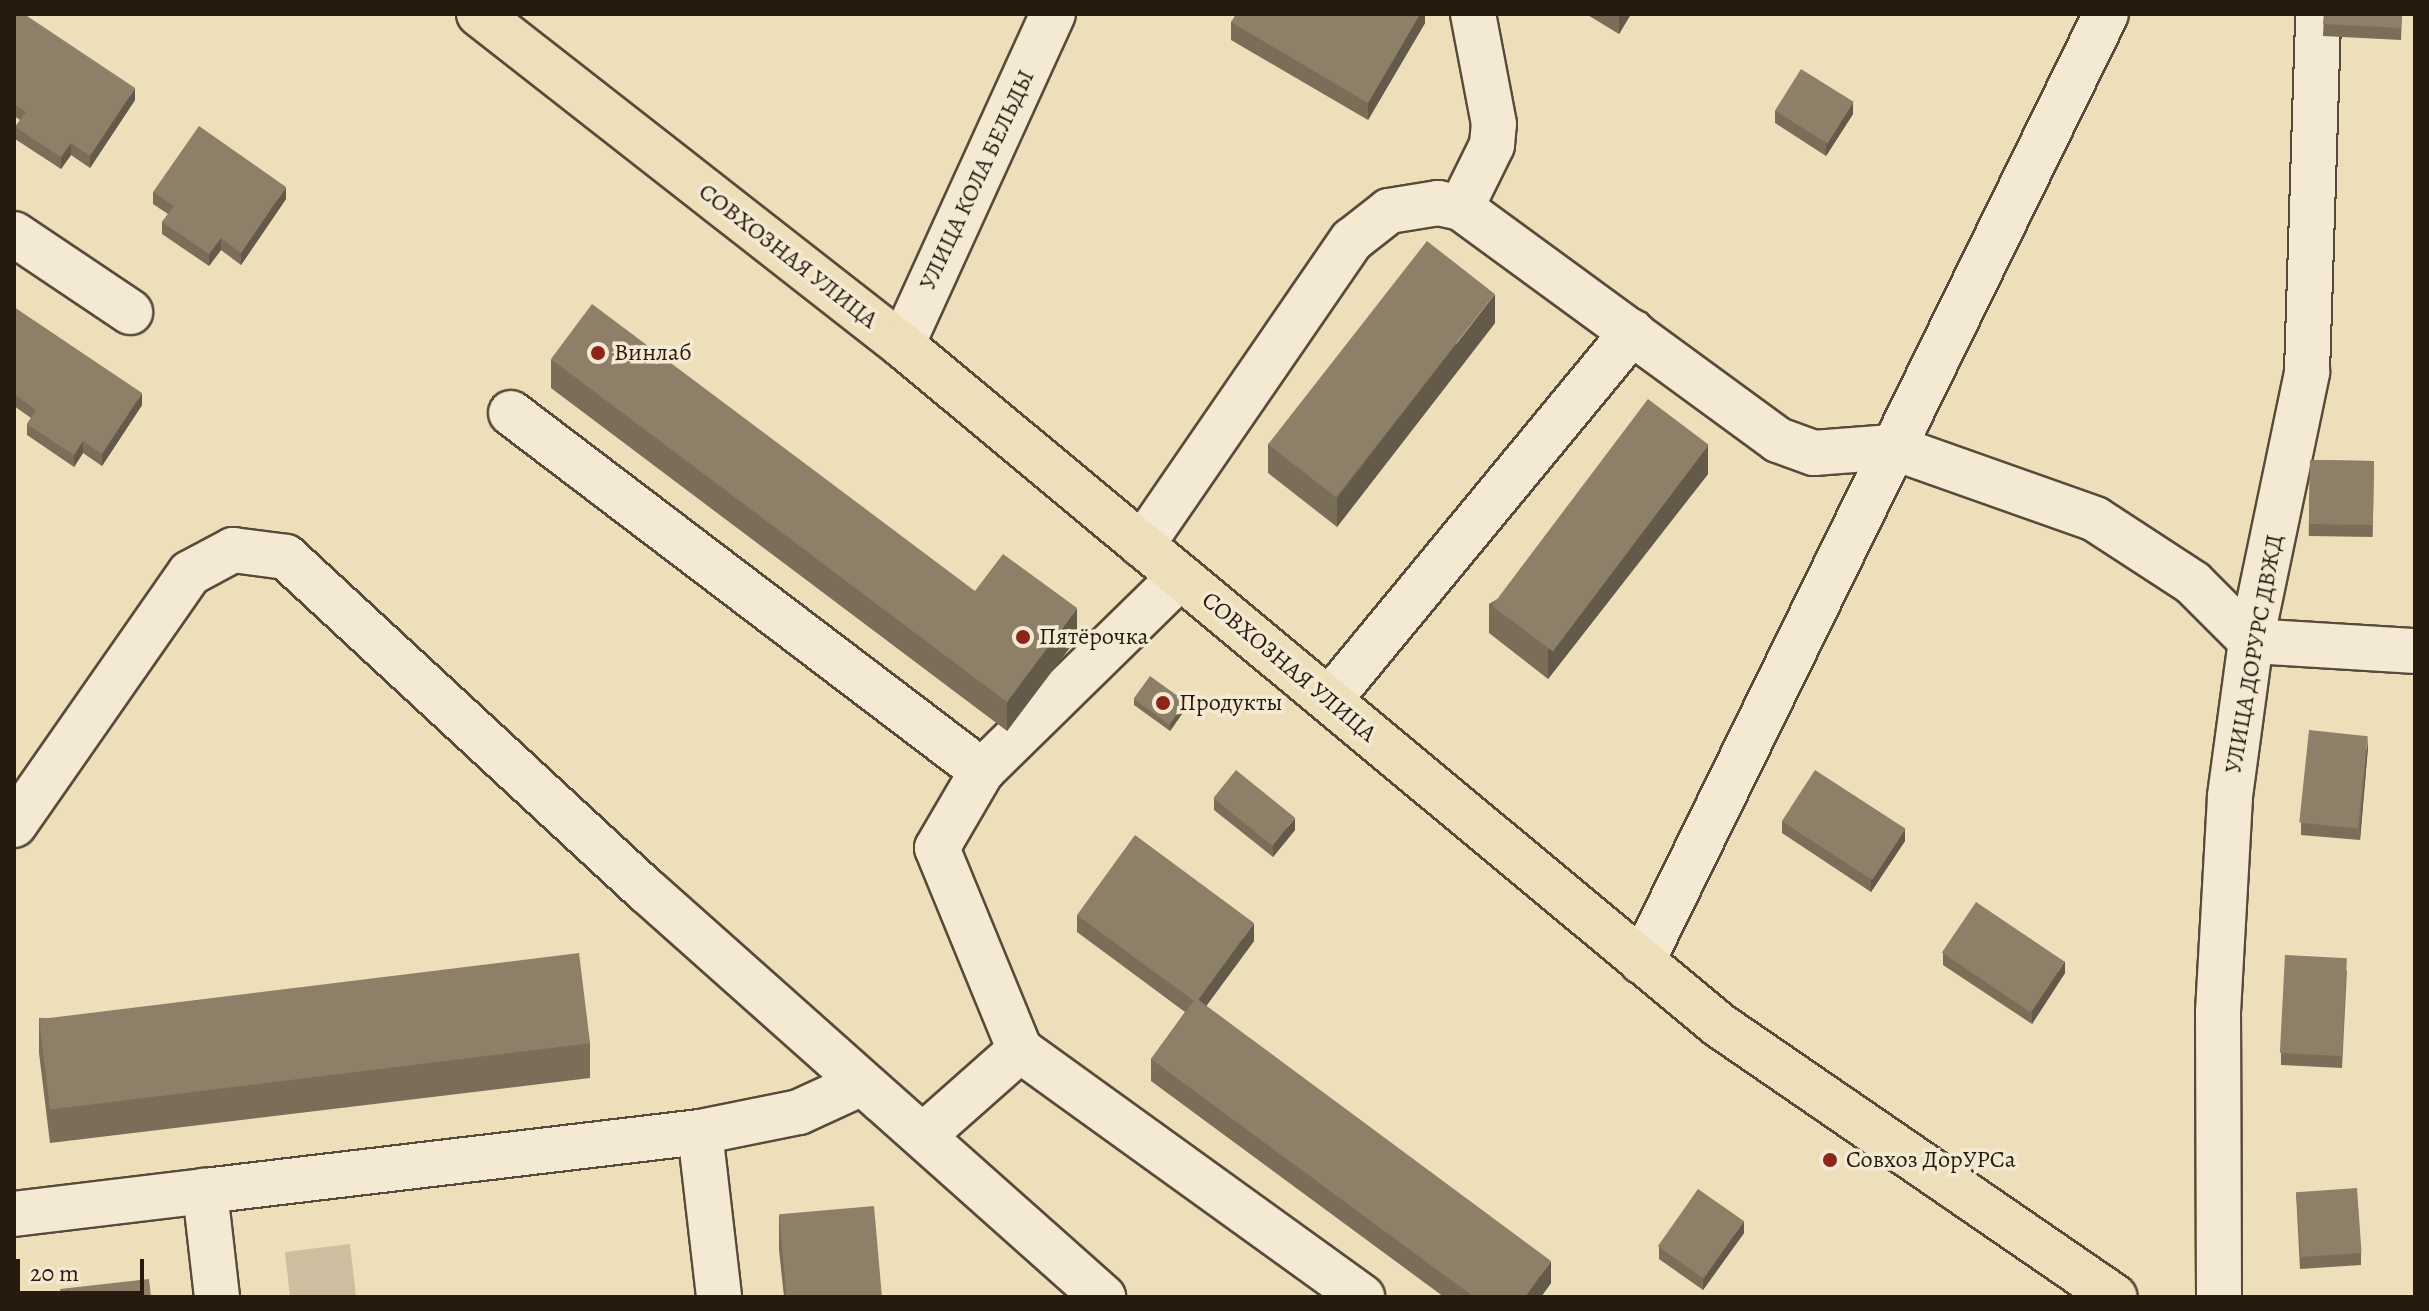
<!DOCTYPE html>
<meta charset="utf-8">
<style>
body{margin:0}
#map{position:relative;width:2429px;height:1311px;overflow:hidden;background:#eedfbb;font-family:Alegreya,serif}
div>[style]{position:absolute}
.green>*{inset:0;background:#ccbe9e}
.roads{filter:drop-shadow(2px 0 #594b3a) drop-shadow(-2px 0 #594b3a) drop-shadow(0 2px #594b3a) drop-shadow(0 -2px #594b3a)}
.minor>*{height:44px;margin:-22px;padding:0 22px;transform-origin:22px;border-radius:22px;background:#f4ead3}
.major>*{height:44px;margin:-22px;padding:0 22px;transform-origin:22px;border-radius:22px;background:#eedfbb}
.wall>*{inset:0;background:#7a6e59;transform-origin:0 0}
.shaded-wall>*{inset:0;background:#635a49}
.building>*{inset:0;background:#8e8068;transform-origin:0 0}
.dots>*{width:22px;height:22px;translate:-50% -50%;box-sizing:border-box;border:4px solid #f4ead3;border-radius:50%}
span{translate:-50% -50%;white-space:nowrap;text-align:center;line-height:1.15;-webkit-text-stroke:7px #f4ead3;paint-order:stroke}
.street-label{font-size:24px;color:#271a0f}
.poi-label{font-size:24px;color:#271a0f}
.left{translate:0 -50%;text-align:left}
.frame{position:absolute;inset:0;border:16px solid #271a0f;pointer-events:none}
.scale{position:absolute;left:16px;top:1259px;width:128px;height:36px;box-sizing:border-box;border:4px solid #271a0f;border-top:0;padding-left:10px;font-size:24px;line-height:28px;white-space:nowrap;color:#271a0f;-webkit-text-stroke:6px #f4ead3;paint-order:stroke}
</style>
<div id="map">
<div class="green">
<div style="clip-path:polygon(350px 1244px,356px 1297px,290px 1297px,285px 1252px)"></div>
</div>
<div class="roads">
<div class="minor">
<div style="left:1461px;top:208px;width:70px;rotate:-63.8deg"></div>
<div style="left:1492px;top:145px;width:21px;rotate:-85deg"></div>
<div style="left:1494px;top:124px;width:112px;rotate:-100.8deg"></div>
<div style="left:14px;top:234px;width:140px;rotate:33.9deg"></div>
<div style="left:902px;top:345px;width:364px;rotate:-65.5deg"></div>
<div style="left:511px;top:413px;width:592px;rotate:37.24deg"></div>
<div style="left:1142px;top:545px;width:370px;rotate:-55.5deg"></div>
<div style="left:1352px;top:240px;width:47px;rotate:-38.1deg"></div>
<div style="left:1389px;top:211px;width:50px;rotate:-9.3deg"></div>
<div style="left:1438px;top:203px;width:24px;rotate:12deg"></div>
<div style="left:1461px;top:208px;width:393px;rotate:36.2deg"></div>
<div style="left:1778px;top:440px;width:38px;rotate:20deg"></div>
<div style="left:1814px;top:453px;width:78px;rotate:-4.4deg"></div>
<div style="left:1892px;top:447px;width:215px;rotate:19.5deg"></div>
<div style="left:2095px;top:519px;width:117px;rotate:33.1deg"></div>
<div style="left:2193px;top:583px;width:82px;rotate:45deg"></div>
<div style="left:2251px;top:641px;width:164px;rotate:3.5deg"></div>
<div style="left:1180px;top:577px;width:277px;rotate:135.6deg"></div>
<div style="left:982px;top:771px;width:89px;rotate:120.3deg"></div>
<div style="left:937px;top:848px;width:218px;rotate:67.7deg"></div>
<div style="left:1020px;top:1050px;width:422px;rotate:35.8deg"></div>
<div style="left:1329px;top:700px;width:477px;rotate:-50.5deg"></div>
<div style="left:14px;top:825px;width:307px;rotate:-55.1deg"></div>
<div style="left:190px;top:573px;width:49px;rotate:-28.1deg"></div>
<div style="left:233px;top:550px;width:53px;rotate:7.5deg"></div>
<div style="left:286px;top:557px;width:492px;rotate:42.8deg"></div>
<div style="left:647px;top:891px;width:611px;rotate:41.68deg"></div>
<div style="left:1642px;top:962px;width:1055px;rotate:-63.92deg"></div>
<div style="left:700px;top:1132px;width:166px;rotate:83.4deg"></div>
<div style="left:925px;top:1134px;width:127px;rotate:-41.5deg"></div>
<div style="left:14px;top:1214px;width:192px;rotate:-6.9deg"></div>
<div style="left:217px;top:1297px;width:107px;rotate:-96.5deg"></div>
<div style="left:205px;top:1191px;width:499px;rotate:-6.8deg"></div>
<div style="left:700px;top:1132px;width:101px;rotate:-11.4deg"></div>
<div style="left:799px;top:1112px;width:69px;rotate:-24.7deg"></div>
<div style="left:2219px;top:1297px;width:285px;rotate:-90.2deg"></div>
<div style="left:2218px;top:1012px;width:216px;rotate:-86.8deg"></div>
<div style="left:2230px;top:796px;width:156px;rotate:-82.3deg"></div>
<div style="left:2251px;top:641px;width:275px;rotate:-78.2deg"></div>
<div style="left:2307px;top:372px;width:358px;rotate:-88.2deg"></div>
</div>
<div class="major">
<div style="left:479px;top:14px;width:537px;rotate:38.04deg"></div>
<div style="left:902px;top:345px;width:1063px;rotate:39.77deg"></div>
<div style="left:1719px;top:1025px;width:480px;rotate:34.5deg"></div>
</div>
</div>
<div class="wall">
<div style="clip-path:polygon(14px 14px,135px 100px,90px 168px,71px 155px,61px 169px,15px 139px,15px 127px,20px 120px,14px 116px)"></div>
<div style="clip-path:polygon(1425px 14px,1425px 23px,1368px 120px,1231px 40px,1231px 22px)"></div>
<div style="clip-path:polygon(1586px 14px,1631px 14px,1619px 34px)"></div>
<div style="clip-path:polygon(2324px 14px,2402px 14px,2401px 40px,2323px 36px)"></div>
<div style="clip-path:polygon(1775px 111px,1853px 114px,1826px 156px,1775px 123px)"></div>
<div style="clip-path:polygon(153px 192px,286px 199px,241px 265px,221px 250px,209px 266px,162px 234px,162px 222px,168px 214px,153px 204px)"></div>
<div style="clip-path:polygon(14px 307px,142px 405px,102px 466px,83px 453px,74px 467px,27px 435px,27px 424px,31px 418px,14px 406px)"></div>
<div style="clip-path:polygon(1495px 323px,1337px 527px,1268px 473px,1268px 444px)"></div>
<div style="clip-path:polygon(551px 359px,975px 591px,1077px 638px,1007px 731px,551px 388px)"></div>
<div style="left:2310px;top:460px;width:64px;height:76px;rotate:1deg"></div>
<div style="clip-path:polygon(1708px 474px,1548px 679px,1489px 633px,1489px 604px)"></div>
<div style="clip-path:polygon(1134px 699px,1186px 708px,1170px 731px,1134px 705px)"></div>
<div style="clip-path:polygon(2368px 747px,2360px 840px,2301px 835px,2301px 823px)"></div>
<div style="clip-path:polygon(1214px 798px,1295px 830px,1273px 857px,1214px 810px)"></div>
<div style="clip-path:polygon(1782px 821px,1905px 841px,1871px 892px,1782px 833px)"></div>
<div style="clip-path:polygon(1077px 915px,1254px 941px,1206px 1006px,1551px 1283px,1541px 1297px,1444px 1297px,1151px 1081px,1151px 1059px,1185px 1012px,1077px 932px)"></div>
<div style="clip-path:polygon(1943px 953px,2065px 973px,2032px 1024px,1943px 965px)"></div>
<div style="clip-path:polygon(2347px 970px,2342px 1068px,2281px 1065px,2281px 1053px)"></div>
<div style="clip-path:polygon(39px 1018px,590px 1043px,590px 1078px,50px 1143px,39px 1053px)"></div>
<div style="clip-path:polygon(2296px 1192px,2361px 1253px,2361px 1265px,2300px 1269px)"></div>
<div style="clip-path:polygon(779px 1215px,882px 1297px,784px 1297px,779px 1250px)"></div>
<div style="clip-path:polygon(1744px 1233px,1703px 1290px,1659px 1259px,1659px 1247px)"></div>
</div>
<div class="shaded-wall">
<div style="clip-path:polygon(1420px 14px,1425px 14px,1425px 23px,1368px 120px,1368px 103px)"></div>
<div style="clip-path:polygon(1621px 14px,1631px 14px,1619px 34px,1619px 17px)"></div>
<div style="clip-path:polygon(135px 88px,135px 100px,90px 168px,90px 156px)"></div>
<div style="clip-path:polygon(1853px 102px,1853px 114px,1826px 156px,1826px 144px)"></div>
<div style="clip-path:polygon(71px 143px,71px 155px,61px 169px,61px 157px)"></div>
<div style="clip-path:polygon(286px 187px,286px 199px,241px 265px,241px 253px)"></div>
<div style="clip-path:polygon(221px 238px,221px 250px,209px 266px,209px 254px)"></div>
<div style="clip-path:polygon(1495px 294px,1495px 323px,1337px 527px,1337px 498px)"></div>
<div style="clip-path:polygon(142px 393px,142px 405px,102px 466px,102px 454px)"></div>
<div style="clip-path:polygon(83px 441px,83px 453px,74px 467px,74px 455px)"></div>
<div style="clip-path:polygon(1708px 445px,1708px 474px,1548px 679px,1548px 650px)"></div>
<div style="clip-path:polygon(1077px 608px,1077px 638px,1007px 731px,1007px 702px)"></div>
<div style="clip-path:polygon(1186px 702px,1186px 708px,1170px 731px,1170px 725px)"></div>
<div style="clip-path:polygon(2368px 736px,2368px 747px,2360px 840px,2360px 828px)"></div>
<div style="clip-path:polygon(1295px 818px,1295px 830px,1273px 857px,1273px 845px)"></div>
<div style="clip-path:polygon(1905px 829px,1905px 841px,1871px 892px,1871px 880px)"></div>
<div style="clip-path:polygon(1254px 923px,1254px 941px,1196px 1020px,1196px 1003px)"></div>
<div style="clip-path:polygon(2065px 961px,2065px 973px,2032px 1024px,2032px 1012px)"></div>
<div style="clip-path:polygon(1744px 1221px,1744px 1233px,1703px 1290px,1703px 1278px)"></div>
<div style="clip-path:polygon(1551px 1261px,1551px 1283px,1541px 1297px,1525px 1297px)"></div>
</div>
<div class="building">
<div style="clip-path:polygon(14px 14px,24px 14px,135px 88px,90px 156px,71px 143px,61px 157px,15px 127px,26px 112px,14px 104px)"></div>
<div style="clip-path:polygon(1236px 14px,1420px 14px,1368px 103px,1231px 22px)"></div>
<div style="clip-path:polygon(2324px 14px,2402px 14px,2401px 28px,2323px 24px)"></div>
<div style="left:1801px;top:69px;width:62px;height:49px;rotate:32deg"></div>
<div style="clip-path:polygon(199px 126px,286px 187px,241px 253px,221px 238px,209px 254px,162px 222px,174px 206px,153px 192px)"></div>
<div style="left:1427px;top:241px;width:86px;height:258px;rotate:38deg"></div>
<div style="clip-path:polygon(592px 304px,975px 591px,1003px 554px,1077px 608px,1007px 702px,551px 359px)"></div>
<div style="clip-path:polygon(14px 307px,142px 393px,102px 454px,83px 441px,74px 455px,27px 424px,36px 410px,14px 394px)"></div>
<div style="left:1648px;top:399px;width:76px;height:259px;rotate:37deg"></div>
<div style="left:2310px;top:460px;width:64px;height:64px;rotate:1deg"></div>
<div style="left:1150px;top:676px;width:44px;height:28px;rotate:36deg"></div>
<div style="left:2309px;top:730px;width:59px;height:93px;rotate:6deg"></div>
<div style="left:1236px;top:770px;width:76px;height:36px;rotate:39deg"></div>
<div style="left:1815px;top:770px;width:108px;height:61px;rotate:33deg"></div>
<div style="clip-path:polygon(1135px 835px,1254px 923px,1198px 1000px,1196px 998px,1194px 1001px,1077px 915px)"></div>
<div style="left:1976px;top:902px;width:107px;height:61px;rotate:34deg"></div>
<div style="left:579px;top:953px;width:91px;height:544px;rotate:83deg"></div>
<div style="left:2285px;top:955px;width:62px;height:98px;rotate:3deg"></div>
<div style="clip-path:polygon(1196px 998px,1551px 1261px,1525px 1297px,1474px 1297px,1151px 1059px)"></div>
<div style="left:2357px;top:1188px;width:65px;height:61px;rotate:86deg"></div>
<div style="left:1698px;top:1189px;width:56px;height:70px;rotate:35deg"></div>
<div style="left:874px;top:1206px;width:91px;height:95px;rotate:85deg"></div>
<div style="clip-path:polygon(149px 1279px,151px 1297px,61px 1297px,60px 1289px)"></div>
</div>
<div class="dots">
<div style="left:598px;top:353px;background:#8f2418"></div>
<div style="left:1023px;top:637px;background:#8f2418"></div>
<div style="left:1163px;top:703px;background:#8f2418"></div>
<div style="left:1830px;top:1160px;background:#8f2418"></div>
</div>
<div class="street-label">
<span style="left:977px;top:180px;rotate:-65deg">УЛИЦА КОЛА БЕЛЬДЫ</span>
<span style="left:788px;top:256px;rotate:38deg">СОВХОЗНАЯ УЛИЦА</span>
<span style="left:2254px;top:654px;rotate:-80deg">УЛИЦА ДОРУРС ДВЖД</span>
<span style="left:1289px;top:667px;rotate:40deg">СОВХОЗНАЯ УЛИЦА</span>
</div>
<div class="poi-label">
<span class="left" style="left:614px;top:353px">Винлаб</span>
<span class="left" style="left:1039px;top:637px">Пятёрочка</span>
<span class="left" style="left:1179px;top:703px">Продукты</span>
<span class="left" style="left:1846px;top:1160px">Совхоз ДорУPCа</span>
</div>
<div class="frame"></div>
<div class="scale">20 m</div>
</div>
